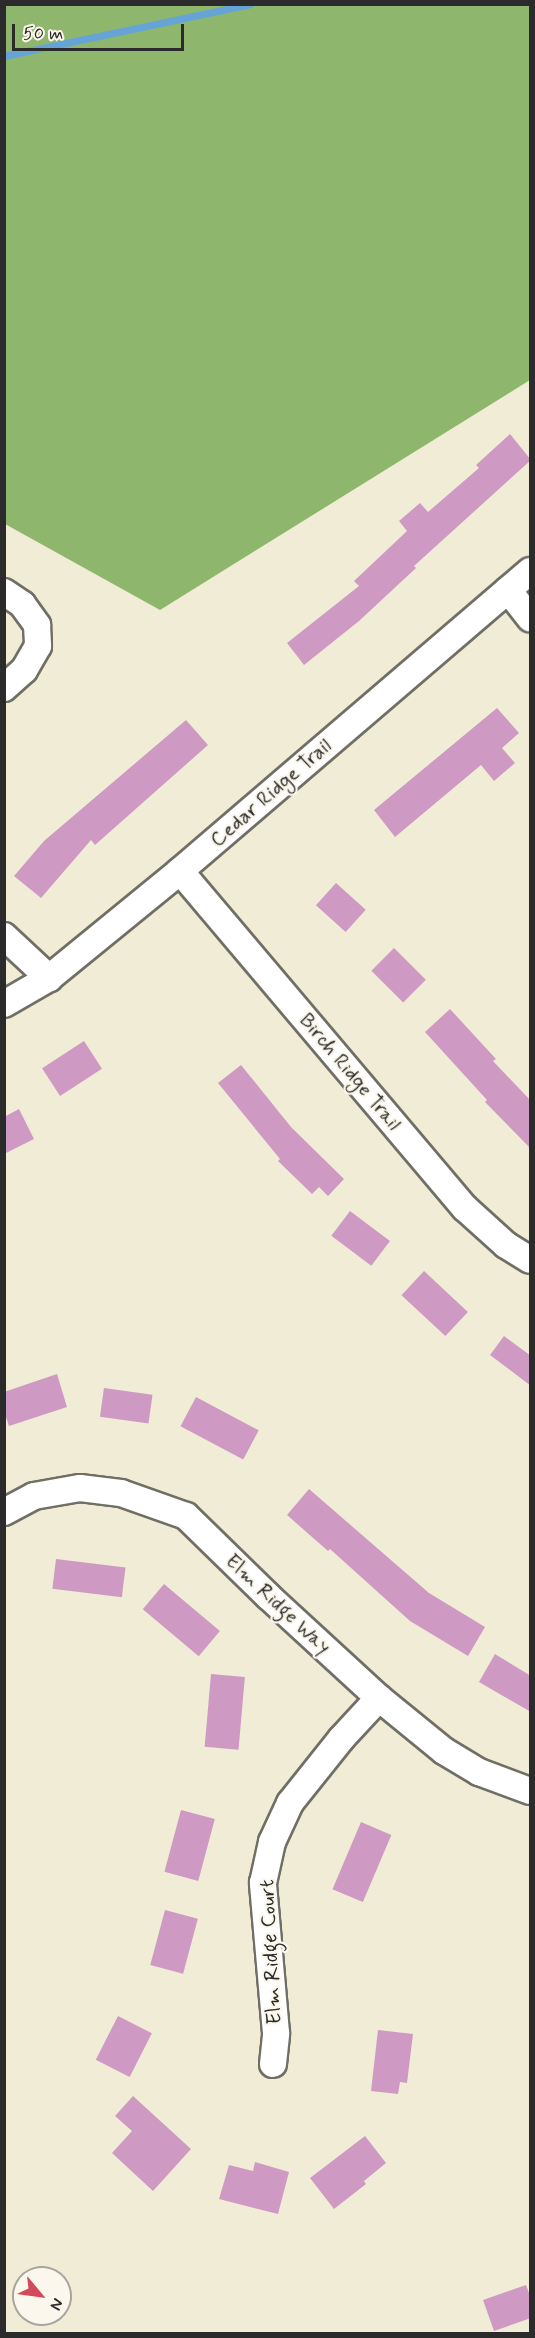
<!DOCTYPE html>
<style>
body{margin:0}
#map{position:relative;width:535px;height:2338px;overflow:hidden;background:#f1ecd5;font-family:Mynerve,sans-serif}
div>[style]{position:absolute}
.forest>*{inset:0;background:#8eb76d}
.stream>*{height:7px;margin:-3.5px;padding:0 3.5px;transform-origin:3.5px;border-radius:3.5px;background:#66a4d8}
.building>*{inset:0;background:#ce9ac4;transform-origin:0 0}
.roads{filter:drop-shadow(2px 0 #706f66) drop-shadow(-2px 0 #706f66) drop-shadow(0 2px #706f66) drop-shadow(0 -2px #706f66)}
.minor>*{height:26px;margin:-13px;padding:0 13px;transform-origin:13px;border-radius:13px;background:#fff}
span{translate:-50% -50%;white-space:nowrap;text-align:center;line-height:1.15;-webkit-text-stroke:4.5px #fbf7ec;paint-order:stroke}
.street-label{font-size:21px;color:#2b2b2b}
.frame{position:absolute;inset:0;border:6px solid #2b2b2b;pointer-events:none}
.north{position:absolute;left:12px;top:2266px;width:60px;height:60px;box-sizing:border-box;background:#fbf7ec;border:2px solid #a8a59f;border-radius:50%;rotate:119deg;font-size:16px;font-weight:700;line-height:24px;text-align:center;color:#2b2b2b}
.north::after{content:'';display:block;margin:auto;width:21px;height:27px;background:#d1495b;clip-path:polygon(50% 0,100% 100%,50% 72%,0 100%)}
.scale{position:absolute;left:12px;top:24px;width:172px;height:27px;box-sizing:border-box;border:3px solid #2b2b2b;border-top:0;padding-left:8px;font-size:18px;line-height:21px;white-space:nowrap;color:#2b2b2b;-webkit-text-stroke:4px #fbf7ec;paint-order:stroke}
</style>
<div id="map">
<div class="forest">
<div style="clip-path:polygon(5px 4px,530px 5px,530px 380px,160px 610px,5px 524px)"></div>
</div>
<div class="stream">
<div style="left:4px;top:56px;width:252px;rotate:-11.9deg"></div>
</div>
<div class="building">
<div style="clip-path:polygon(510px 434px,531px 460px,414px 566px,416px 568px,359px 621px,304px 665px,287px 643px,359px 586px,354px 581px,407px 531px,399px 521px,420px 503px,428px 512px,479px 468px,476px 465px)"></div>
<div style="clip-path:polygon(497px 708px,519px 733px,502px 748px,515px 763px,494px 781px,481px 765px,395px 837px,374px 810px)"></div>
<div style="clip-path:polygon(186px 720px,208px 745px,95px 845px,91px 840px,41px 898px,14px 876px,44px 841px)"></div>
<div style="left:336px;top:883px;width:40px;height:30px;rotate:42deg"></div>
<div style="left:394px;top:948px;width:45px;height:32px;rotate:45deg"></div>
<div style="clip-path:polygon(450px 1009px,496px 1059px,493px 1061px,531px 1101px,531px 1149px,485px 1102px,487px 1100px,425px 1032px)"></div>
<div style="left:84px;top:1041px;width:33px;height:50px;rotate:57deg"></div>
<div style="clip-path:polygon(241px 1065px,291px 1127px,344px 1179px,328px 1196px,319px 1187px,312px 1194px,278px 1161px,280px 1159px,218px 1083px)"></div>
<div style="clip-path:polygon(19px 1109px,34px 1139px,4px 1154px,4px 1117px)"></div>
<div style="left:350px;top:1211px;width:50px;height:31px;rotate:37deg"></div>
<div style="left:424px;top:1271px;width:60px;height:33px;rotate:43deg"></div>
<div style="clip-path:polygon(504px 1336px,531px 1356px,531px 1386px,490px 1355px)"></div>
<div style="clip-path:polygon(57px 1374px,67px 1407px,9px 1426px,4px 1411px,4px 1392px)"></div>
<div style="left:104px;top:1388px;width:49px;height:29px;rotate:8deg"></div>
<div style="left:196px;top:1397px;width:71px;height:33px;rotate:28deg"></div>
<div style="clip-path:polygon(309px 1489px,429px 1593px,485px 1627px,468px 1656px,410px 1621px,330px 1549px,328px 1551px,287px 1515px)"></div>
<div style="left:56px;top:1559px;width:70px;height:30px;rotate:7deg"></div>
<div style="left:164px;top:1584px;width:73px;height:33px;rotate:40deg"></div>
<div style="clip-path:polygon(495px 1654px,531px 1676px,531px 1712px,479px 1682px)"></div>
<div style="left:211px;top:1674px;width:34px;height:73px;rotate:5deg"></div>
<div style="left:181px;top:1810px;width:35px;height:64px;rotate:15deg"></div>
<div style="left:361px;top:1822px;width:33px;height:73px;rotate:23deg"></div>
<div style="left:165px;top:1910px;width:34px;height:57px;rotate:15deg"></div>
<div style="left:118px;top:2016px;width:38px;height:49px;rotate:27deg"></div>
<div style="clip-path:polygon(378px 2030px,413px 2034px,407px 2083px,400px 2082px,398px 2094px,371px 2091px)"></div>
<div style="clip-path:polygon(133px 2096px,191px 2149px,153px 2191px,112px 2153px,132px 2131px,115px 2116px)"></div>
<div style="clip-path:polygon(365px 2136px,386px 2163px,364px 2181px,366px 2184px,334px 2209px,310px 2178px)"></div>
<div style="clip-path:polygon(255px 2162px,289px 2172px,278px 2214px,219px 2199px,229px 2165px,253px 2171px)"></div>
<div style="clip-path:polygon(526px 2285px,531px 2298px,531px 2318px,494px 2331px,483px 2300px)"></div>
</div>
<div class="roads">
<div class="minor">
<div style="left:508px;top:590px;width:36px;rotate:52deg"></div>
<div style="left:4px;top:592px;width:22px;rotate:34deg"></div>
<div style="left:22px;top:604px;width:26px;rotate:54deg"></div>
<div style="left:37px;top:625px;width:21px;rotate:87deg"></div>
<div style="left:38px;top:646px;width:28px;rotate:120deg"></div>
<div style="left:24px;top:670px;width:27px;rotate:138deg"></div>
<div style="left:180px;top:871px;width:441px;rotate:49.8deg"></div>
<div style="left:465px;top:1208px;width:55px;rotate:42.1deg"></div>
<div style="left:506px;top:1245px;width:28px;rotate:32deg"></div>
<div style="left:4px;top:936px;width:62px;rotate:43deg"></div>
<div style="left:4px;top:1004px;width:52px;rotate:-30deg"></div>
<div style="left:49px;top:978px;width:169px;rotate:-39.2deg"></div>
<div style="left:180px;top:871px;width:461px;rotate:-40.6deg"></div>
<div style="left:4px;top:1512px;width:34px;rotate:-28deg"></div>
<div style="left:34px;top:1496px;width:47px;rotate:-9.9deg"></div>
<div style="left:80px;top:1488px;width:41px;rotate:7deg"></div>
<div style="left:121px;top:1493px;width:69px;rotate:19.5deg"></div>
<div style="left:186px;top:1516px;width:115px;rotate:44.3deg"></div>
<div style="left:268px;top:1596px;width:151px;rotate:42.6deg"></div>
<div style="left:379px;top:1698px;width:84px;rotate:39.2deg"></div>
<div style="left:444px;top:1751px;width:41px;rotate:31deg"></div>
<div style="left:479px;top:1772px;width:54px;rotate:20.4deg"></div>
<div style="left:273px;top:2064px;width:31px;rotate:-84deg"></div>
<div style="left:276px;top:2033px;width:151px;rotate:-95deg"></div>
<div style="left:263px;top:1883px;width:42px;rotate:-77.6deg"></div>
<div style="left:272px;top:1842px;width:43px;rotate:-65.2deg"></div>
<div style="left:290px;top:1803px;width:82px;rotate:-51.4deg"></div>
<div style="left:341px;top:1739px;width:56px;rotate:-47.2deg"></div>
</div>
</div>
<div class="street-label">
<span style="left:271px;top:793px;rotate:-41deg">Cedar Ridge Trail</span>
<span style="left:350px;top:1072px;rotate:50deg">Birch Ridge Trail</span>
<span style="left:278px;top:1604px;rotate:43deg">Elm Ridge Way</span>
<span style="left:271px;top:1952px;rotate:-93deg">Elm Ridge Court</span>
</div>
<div class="frame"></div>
<div class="north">N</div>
<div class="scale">50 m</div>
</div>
